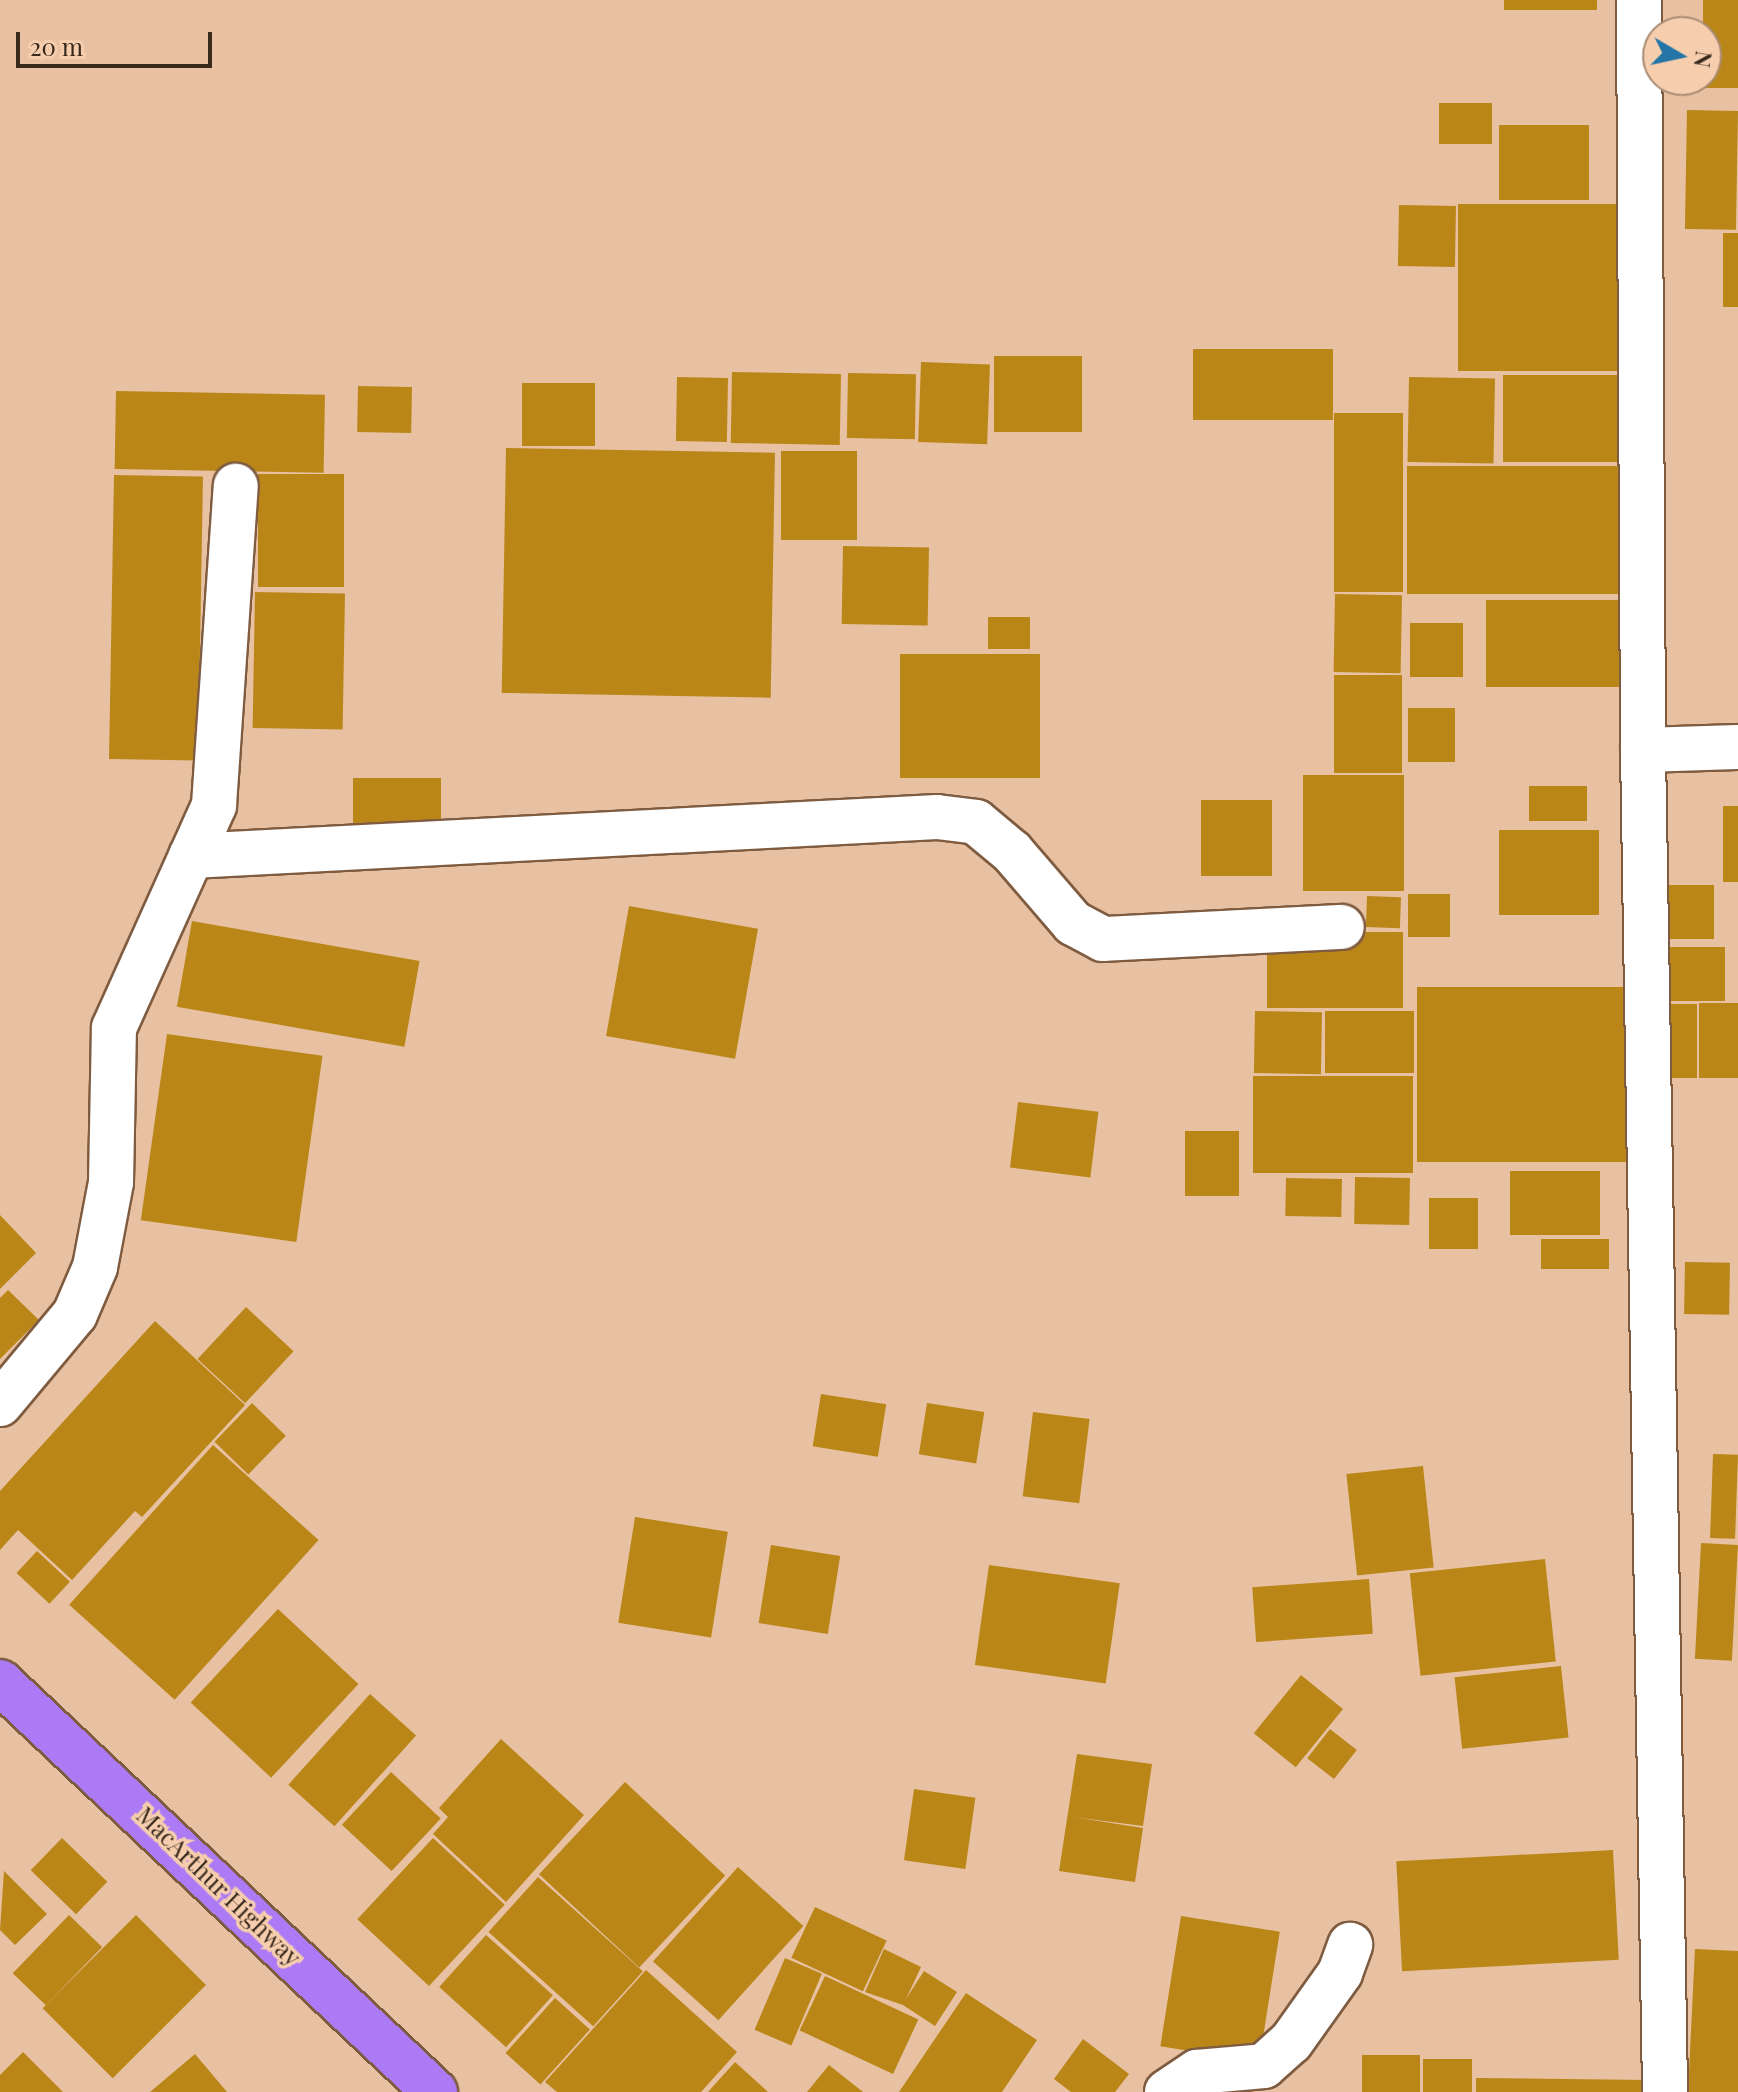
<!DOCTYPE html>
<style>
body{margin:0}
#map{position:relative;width:1738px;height:2092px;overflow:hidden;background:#e8c1a2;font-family:"Playfair Display",serif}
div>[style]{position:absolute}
.building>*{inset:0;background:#b98617;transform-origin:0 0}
.roads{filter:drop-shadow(2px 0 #7f5c40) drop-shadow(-2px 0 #7f5c40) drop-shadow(0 2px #7f5c40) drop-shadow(0 -2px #7f5c40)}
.minor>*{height:44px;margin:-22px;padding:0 22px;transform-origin:22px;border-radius:22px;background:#fff}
.highway>*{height:44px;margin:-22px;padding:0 22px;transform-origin:22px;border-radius:22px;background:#ac7af5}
span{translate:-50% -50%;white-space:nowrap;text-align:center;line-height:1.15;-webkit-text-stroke:7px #f6ceae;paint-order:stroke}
.street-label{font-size:24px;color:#38291d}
.north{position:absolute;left:1642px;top:16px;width:80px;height:80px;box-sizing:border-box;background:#f6ceae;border:2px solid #aa8c74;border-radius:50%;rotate:99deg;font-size:22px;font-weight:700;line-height:32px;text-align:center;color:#38291d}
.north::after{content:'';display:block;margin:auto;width:28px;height:36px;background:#2475a6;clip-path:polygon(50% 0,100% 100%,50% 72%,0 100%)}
.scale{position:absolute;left:16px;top:32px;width:196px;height:36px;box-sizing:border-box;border:4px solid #38291d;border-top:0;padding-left:10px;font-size:24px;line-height:28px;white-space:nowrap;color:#38291d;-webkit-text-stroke:6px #f6ceae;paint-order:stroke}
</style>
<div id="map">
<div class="building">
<div style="left:1504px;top:0;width:93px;height:10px"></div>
<div style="left:1703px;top:0;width:35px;height:88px"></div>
<div style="left:1439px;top:103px;width:53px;height:41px"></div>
<div style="left:1687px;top:110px;width:51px;height:119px;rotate:1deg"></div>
<div style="left:1499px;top:125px;width:90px;height:75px"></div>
<div style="left:1458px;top:204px;width:170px;height:167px"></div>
<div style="left:1399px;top:205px;width:57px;height:61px;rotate:1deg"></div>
<div style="left:1723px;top:233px;width:15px;height:74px"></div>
<div style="left:1193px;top:349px;width:140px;height:71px"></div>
<div style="left:994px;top:356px;width:88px;height:76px"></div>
<div style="left:921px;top:362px;width:69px;height:80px;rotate:2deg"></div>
<div style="left:732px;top:372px;width:109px;height:71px;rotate:1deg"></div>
<div style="left:848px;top:373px;width:68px;height:65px;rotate:1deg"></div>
<div style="left:1503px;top:375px;width:117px;height:87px"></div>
<div style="left:677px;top:377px;width:51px;height:64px;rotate:1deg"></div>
<div style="left:1409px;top:377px;width:86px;height:85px;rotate:1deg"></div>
<div style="left:522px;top:383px;width:73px;height:63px"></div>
<div style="left:358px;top:386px;width:54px;height:46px;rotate:1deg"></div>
<div style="left:116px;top:391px;width:209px;height:78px;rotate:1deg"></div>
<div style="left:1334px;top:413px;width:69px;height:179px"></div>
<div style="left:506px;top:448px;width:269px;height:245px;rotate:1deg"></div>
<div style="left:781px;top:451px;width:76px;height:89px"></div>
<div style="left:1407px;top:466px;width:219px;height:128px"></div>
<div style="left:258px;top:474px;width:86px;height:113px"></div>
<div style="left:114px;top:475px;width:89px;height:284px;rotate:1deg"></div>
<div style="left:843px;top:546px;width:86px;height:78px;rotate:1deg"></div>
<div style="left:255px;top:592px;width:90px;height:136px;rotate:1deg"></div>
<div style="left:1335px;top:594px;width:67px;height:78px;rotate:1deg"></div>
<div style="left:1486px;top:600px;width:139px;height:87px"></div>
<div style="left:988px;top:617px;width:42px;height:32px"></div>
<div style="left:1410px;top:623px;width:53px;height:54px"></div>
<div style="left:900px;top:654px;width:140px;height:124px"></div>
<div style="left:1334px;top:675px;width:68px;height:98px"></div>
<div style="left:1408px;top:708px;width:47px;height:54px"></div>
<div style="left:1303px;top:775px;width:101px;height:116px"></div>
<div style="left:353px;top:778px;width:88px;height:52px"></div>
<div style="left:1587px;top:786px;width:35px;height:58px;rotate:90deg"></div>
<div style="left:1201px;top:800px;width:71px;height:76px"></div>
<div style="left:1723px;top:806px;width:15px;height:76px"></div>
<div style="left:1499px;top:830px;width:100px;height:85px"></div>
<div style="left:1667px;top:885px;width:47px;height:54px"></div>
<div style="left:1408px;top:894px;width:42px;height:43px"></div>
<div style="left:1367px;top:896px;width:34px;height:31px;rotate:2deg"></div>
<div style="left:629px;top:906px;width:131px;height:132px;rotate:10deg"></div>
<div style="left:192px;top:921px;width:231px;height:87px;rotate:10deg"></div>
<div style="left:1267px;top:932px;width:136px;height:76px"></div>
<div style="left:1668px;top:947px;width:57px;height:54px"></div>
<div style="left:1417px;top:987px;width:216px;height:175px"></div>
<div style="left:1699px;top:1003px;width:39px;height:75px"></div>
<div style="left:1656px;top:1004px;width:41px;height:74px"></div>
<div style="left:1255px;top:1011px;width:67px;height:62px;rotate:1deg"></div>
<div style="left:1325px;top:1011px;width:89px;height:62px"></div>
<div style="left:167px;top:1034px;width:157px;height:188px;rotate:8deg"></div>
<div style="left:1253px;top:1076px;width:160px;height:97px"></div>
<div style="left:1018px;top:1102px;width:81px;height:66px;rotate:7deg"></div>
<div style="left:1185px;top:1131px;width:54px;height:65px"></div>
<div style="left:1510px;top:1171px;width:90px;height:64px"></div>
<div style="left:1355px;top:1177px;width:55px;height:47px;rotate:1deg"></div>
<div style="left:1286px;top:1178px;width:56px;height:38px;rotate:1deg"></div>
<div style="left:1429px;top:1198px;width:49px;height:51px"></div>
<div style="clip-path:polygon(0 1215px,36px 1253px,0 1289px)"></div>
<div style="left:1541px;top:1239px;width:68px;height:30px"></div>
<div style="left:1685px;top:1262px;width:45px;height:52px;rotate:1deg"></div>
<div style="clip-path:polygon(8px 1290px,39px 1320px,0 1359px,0 1298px)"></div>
<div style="left:246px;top:1307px;width:65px;height:71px;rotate:43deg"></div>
<div style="clip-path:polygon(155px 1321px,245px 1405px,142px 1517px,135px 1511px,72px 1580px,18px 1530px,0 1550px,0 1491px)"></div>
<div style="left:821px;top:1394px;width:66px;height:53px;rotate:9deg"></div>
<div style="left:252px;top:1403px;width:47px;height:54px;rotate:44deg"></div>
<div style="left:927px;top:1403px;width:58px;height:52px;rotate:9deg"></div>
<div style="left:1033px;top:1412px;width:57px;height:85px;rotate:7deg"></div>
<div style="left:213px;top:1445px;width:142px;height:215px;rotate:42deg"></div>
<div style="left:1713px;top:1454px;width:25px;height:84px;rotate:2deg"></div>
<div style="left:1423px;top:1466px;width:102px;height:77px;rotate:84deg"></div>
<div style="left:635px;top:1517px;width:94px;height:107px;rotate:9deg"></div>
<div style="left:1701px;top:1543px;width:37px;height:116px;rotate:3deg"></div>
<div style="left:771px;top:1545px;width:70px;height:79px;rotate:9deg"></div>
<div style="left:37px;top:1551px;width:45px;height:30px;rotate:43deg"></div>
<div style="left:1545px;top:1559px;width:103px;height:136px;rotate:84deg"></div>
<div style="left:989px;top:1565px;width:132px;height:101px;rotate:8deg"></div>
<div style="left:1369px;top:1579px;width:55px;height:117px;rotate:86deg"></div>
<div style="left:278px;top:1609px;width:110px;height:128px;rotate:43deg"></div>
<div style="left:1561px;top:1666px;width:72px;height:107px;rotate:84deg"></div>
<div style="left:1301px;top:1675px;width:54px;height:75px;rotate:39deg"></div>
<div style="left:370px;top:1694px;width:62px;height:122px;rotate:42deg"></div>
<div style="left:1330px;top:1729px;width:34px;height:37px;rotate:38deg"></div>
<div style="clip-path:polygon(501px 1739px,584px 1815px,506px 1902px,433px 1834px,448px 1817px,439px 1808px)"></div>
<div style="clip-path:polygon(1077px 1754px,1152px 1764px,1143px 1826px,1073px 1817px,1143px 1828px,1135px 1882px,1059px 1871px)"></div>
<div style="left:391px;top:1772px;width:68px;height:72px;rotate:43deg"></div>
<div style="left:625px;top:1782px;width:137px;height:126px;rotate:43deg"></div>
<div style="left:914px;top:1789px;width:62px;height:72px;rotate:8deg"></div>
<div style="left:62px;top:1838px;width:63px;height:45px;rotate:44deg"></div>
<div style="left:433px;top:1838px;width:98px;height:111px;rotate:43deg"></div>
<div style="left:1613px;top:1850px;width:110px;height:217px;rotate:87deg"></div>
<div style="left:738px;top:1867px;width:88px;height:127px;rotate:42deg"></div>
<div style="clip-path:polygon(4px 1871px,47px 1914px,15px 1945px,0 1930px)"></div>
<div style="left:538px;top:1877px;width:141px;height:74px;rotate:42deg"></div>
<div style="left:815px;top:1907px;width:79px;height:56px;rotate:25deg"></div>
<div style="left:69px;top:1915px;width:46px;height:81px;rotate:44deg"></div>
<div style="left:136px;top:1915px;width:99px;height:132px;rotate:45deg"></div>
<div style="left:1181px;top:1916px;width:100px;height:132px;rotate:9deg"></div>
<div style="left:486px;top:1935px;width:90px;height:70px;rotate:42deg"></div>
<div style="clip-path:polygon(884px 1949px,921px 1967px,906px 1999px,924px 1971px,957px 1992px,935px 2026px,903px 2005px,865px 1992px)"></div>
<div style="clip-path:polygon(1695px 1949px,1738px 1951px,1738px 2092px,1688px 2092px)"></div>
<div style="left:785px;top:1958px;width:40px;height:78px;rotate:23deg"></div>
<div style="clip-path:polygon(646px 1970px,737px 2052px,701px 2092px,557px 2092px,545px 2082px)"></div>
<div style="left:825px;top:1976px;width:103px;height:60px;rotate:25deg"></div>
<div style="clip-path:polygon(966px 1993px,1037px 2040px,1002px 2092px,899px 2092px)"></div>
<div style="left:555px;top:1998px;width:47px;height:74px;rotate:42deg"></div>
<div style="clip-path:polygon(1083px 2039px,1129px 2074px,1115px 2092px,1071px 2092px,1054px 2079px)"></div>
<div style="clip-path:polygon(23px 2052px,63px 2092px,0 2092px,0 2075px)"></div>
<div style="clip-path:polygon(195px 2054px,227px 2092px,150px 2092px)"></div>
<div style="left:1362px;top:2055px;width:58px;height:37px"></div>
<div style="left:1423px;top:2059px;width:49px;height:33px"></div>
<div style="clip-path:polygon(735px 2062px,768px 2092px,708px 2092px)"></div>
<div style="clip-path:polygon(829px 2065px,863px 2092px,807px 2092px)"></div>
<div style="clip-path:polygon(1476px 2078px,1646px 2080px,1645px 2092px,1476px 2092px)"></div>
</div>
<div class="roads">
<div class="minor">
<div style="left:1639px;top:0;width:750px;rotate:89.69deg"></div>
<div style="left:1643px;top:750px;width:1342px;rotate:89.06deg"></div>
<div style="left:1643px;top:750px;width:95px;rotate:-1.8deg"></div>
<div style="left:191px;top:856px;width:747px;rotate:-2.99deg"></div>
<div style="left:937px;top:817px;width:39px;rotate:7deg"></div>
<div style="left:976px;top:822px;width:47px;rotate:39.8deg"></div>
<div style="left:1012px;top:852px;width:94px;rotate:49.3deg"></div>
<div style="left:1073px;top:923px;width:34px;rotate:28deg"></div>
<div style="left:1103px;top:939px;width:239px;rotate:-2.9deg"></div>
<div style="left:0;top:1404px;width:117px;rotate:-50.2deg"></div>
<div style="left:75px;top:1314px;width:51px;rotate:-66.9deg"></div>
<div style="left:95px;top:1267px;width:86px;rotate:-79.3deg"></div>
<div style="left:111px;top:1182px;width:154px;rotate:-88.9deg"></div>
<div style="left:114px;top:1028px;width:244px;rotate:-65.8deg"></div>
<div style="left:214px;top:805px;width:320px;rotate:-86.1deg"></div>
<div style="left:1167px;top:2092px;width:36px;rotate:-34deg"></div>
<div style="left:1197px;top:2072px;width:67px;rotate:-5.1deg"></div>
<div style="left:1264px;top:2066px;width:36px;rotate:-42deg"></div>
<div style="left:1291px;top:2042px;width:85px;rotate:-54.6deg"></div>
<div style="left:1340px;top:1973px;width:30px;rotate:-70deg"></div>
</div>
<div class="highway">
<div style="left:0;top:1682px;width:598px;rotate:43.31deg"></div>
</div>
</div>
<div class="street-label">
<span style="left:219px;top:1886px;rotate:44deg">MacArthur Highway</span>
</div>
<div class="north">N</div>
<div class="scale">20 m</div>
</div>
